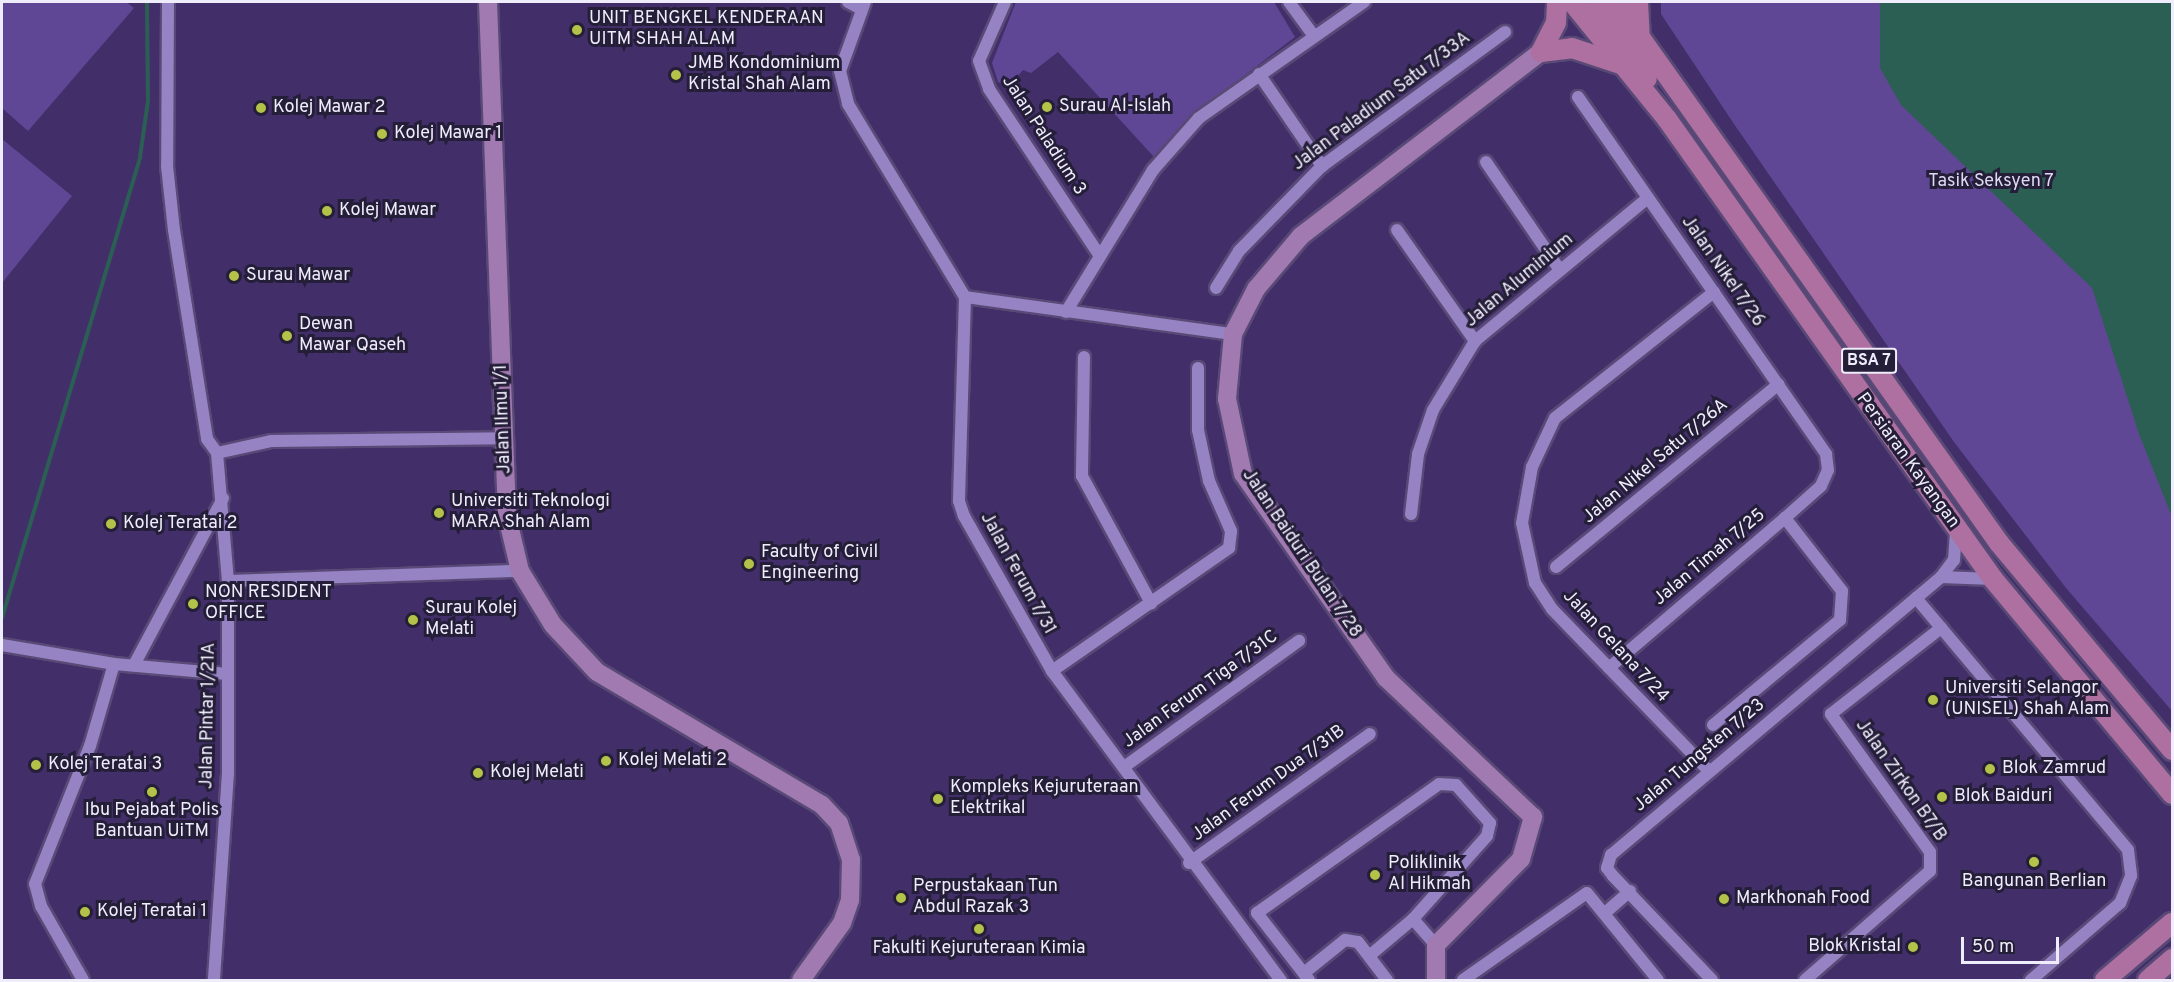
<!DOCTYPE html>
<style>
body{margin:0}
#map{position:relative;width:2174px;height:982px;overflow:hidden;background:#422f69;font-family:Overpass,sans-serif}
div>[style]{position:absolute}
.green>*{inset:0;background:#604796}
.water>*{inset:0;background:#2c5f53}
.stream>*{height:4px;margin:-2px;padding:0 2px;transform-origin:2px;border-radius:2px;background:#2c5f53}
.roads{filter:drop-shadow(2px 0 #594976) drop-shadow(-2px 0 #594976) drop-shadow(0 2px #594976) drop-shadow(0 -2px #594976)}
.street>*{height:12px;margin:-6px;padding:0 6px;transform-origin:6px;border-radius:6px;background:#9583c4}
.secondary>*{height:18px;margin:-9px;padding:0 9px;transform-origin:9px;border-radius:9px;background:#a17ab2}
.primary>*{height:20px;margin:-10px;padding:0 10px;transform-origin:10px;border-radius:10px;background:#ae70a0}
.dots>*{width:16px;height:16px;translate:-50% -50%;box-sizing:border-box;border:3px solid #251e38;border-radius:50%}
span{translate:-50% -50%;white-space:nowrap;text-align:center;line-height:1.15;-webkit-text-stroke:6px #251e38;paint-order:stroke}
.shield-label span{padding:2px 4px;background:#251e38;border:2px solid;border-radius:4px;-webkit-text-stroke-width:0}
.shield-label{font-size:16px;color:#efecfb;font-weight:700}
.poi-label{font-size:18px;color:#efecfb}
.left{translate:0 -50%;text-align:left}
.right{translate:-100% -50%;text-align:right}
.street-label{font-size:18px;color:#efecfb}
.park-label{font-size:18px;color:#dfdaf4}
.frame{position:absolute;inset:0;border:3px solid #efecfb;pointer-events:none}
.scale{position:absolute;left:1961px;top:937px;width:98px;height:27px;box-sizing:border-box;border:3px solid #efecfb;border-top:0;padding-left:8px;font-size:18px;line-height:21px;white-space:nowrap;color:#efecfb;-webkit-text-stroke:4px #251e38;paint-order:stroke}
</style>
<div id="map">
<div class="green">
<div style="clip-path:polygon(2px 2px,126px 2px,134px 8px,28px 131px,2px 108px)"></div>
<div style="clip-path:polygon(1016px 2px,1274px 2px,1295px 37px,1187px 119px,1154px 157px,1058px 52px,1031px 73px,1023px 70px,1009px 86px,998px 82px,992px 63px)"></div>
<div style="clip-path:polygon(1661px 2px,2172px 2px,2172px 711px,2066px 588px,1954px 442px,1734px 124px,1661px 14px)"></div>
<div style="clip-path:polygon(2px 139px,72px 196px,2px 283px)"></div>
</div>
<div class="water">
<div style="clip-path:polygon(1880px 2px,2172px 2px,2172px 517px,2139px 434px,2092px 288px,1901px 105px,1880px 68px)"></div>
</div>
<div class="stream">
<div style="left:2px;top:618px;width:481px;rotate:-73.3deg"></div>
<div style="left:140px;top:157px;width:57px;rotate:-81.9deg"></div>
<div style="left:148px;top:101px;width:99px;rotate:-90.6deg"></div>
</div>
<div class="roads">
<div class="street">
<div style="left:168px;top:2px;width:164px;rotate:90.3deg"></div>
<div style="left:167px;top:166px;width:64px;rotate:83.8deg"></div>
<div style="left:174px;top:230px;width:212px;rotate:81deg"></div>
<div style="left:207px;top:439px;width:17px;rotate:54deg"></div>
<div style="left:217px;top:453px;width:128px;rotate:85.1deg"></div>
<div style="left:228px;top:581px;width:192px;rotate:90deg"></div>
<div style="left:228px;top:773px;width:207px;rotate:93.9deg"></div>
<div style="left:848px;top:2px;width:15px;rotate:28deg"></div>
<div style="left:865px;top:2px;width:73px;rotate:109.9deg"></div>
<div style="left:840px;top:71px;width:34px;rotate:76deg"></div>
<div style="left:848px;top:104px;width:226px;rotate:58.8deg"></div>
<div style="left:965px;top:297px;width:204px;rotate:91.7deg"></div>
<div style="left:959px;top:501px;width:16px;rotate:72deg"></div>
<div style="left:964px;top:516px;width:178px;rotate:60.4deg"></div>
<div style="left:1052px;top:671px;width:385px;rotate:53.5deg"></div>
<div style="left:1005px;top:2px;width:64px;rotate:113.8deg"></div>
<div style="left:979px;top:61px;width:30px;rotate:70deg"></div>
<div style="left:989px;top:89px;width:197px;rotate:56.4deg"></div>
<div style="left:1289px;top:2px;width:42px;rotate:53.7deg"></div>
<div style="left:1259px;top:74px;width:112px;rotate:55.6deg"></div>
<div style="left:1578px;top:97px;width:435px;rotate:55.2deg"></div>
<div style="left:1826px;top:454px;width:16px;rotate:83deg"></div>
<div style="left:1828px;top:470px;width:17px;rotate:114deg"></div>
<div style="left:1821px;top:486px;width:48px;rotate:138.4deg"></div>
<div style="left:1785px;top:518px;width:231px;rotate:139.6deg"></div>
<div style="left:1486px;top:162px;width:131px;rotate:55.6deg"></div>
<div style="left:1397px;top:230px;width:136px;rotate:54.9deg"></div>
<div style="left:1216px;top:288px;width:44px;rotate:-58.1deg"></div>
<div style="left:1239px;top:251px;width:119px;rotate:-45.7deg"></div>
<div style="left:1322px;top:166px;width:227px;rotate:-36.2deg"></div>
<div style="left:965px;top:297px;width:271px;rotate:7.9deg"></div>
<div style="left:1066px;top:312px;width:167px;rotate:-58.5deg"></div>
<div style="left:1153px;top:170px;width:69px;rotate:-48.5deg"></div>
<div style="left:1199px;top:118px;width:202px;rotate:-35.1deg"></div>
<div style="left:1084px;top:357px;width:119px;rotate:91deg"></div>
<div style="left:1082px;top:476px;width:145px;rotate:61.5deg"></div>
<div style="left:217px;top:453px;width:55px;rotate:-12.5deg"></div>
<div style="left:271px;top:441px;width:234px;rotate:-0.7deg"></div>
<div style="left:1411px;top:514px;width:60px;rotate:-83.3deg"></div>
<div style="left:1418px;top:454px;width:46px;rotate:-71.2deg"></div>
<div style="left:1433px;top:410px;width:81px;rotate:-58.7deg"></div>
<div style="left:1475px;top:341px;width:224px;rotate:-39.6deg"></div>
<div style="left:1556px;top:567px;width:288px;rotate:-39.4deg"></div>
<div style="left:1941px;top:577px;width:51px;rotate:2.2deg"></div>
<div style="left:228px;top:581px;width:292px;rotate:-2deg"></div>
<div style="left:1916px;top:598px;width:329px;rotate:49.9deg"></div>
<div style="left:2128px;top:850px;width:26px;rotate:83deg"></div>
<div style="left:2131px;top:876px;width:29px;rotate:112deg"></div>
<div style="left:2120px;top:903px;width:118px;rotate:139.1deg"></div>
<div style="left:2px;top:645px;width:114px;rotate:9.6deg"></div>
<div style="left:114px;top:664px;width:114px;rotate:5deg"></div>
<div style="left:134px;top:665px;width:189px;rotate:-61.9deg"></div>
<div style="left:1052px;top:671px;width:216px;rotate:-34.8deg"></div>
<div style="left:1229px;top:548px;width:17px;rotate:-83deg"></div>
<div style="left:1231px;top:531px;width:55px;rotate:-113.7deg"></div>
<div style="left:1209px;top:481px;width:52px;rotate:-102.2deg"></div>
<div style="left:1198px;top:430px;width:62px;rotate:-90deg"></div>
<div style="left:1713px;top:725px;width:165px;rotate:-39.6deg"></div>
<div style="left:1840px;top:620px;width:29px;rotate:-86deg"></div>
<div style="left:1842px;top:591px;width:93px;rotate:-128deg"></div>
<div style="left:1124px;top:767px;width:216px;rotate:-35.8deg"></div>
<div style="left:1709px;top:771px;width:226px;rotate:-134.1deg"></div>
<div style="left:1552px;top:609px;width:31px;rotate:-123deg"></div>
<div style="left:1535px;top:583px;width:61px;rotate:-102.2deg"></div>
<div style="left:1522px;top:523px;width:57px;rotate:-79.9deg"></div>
<div style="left:1532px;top:467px;width:54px;rotate:-64.9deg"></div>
<div style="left:1555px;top:418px;width:203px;rotate:-38.4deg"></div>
<div style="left:1189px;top:863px;width:222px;rotate:-35.5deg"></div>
<div style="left:1606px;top:912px;width:32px;rotate:-41deg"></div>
<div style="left:1413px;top:919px;width:35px;rotate:49deg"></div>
<div style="left:1304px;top:973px;width:53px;rotate:-38.8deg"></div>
<div style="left:1345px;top:940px;width:13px;rotate:9deg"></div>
<div style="left:1358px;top:942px;width:48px;rotate:52.7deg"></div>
<div style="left:83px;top:980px;width:85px;rotate:-119.6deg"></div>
<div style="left:41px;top:906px;width:23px;rotate:-105deg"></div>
<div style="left:35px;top:884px;width:149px;rotate:-68.3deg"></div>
<div style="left:90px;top:746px;width:85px;rotate:-73.7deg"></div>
<div style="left:1309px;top:980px;width:85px;rotate:-127.8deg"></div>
<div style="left:1257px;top:913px;width:223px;rotate:-35.3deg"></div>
<div style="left:1439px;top:784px;width:17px;rotate:3deg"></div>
<div style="left:1456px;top:785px;width:51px;rotate:48.2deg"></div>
<div style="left:1490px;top:823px;width:13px;rotate:103deg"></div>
<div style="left:1487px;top:836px;width:111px;rotate:131.7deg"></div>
<div style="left:1413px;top:919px;width:57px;rotate:139.9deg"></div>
<div style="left:1463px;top:980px;width:151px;rotate:-35.1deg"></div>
<div style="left:1587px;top:893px;width:112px;rotate:50.8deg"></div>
<div style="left:1712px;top:980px;width:144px;rotate:-133.6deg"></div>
<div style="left:1613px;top:876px;width:10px;rotate:-127deg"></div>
<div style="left:1607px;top:868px;width:14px;rotate:-73deg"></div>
<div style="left:1611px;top:855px;width:431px;rotate:-40.1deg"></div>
<div style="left:1941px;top:577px;width:21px;rotate:-53deg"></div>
<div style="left:1954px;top:560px;width:31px;rotate:-86deg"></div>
<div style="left:1805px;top:980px;width:166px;rotate:-41.1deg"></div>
<div style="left:1930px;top:871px;width:19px;rotate:-90deg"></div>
<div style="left:1930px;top:852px;width:170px;rotate:-125.7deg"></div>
<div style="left:1831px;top:714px;width:140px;rotate:-38deg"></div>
</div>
<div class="secondary">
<div style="left:488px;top:2px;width:514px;rotate:87.88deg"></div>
<div style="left:507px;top:516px;width:57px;rotate:76.7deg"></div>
<div style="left:520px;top:571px;width:63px;rotate:58.6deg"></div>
<div style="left:553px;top:625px;width:64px;rotate:46.9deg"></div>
<div style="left:597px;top:672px;width:261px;rotate:30.6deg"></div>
<div style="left:822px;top:805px;width:25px;rotate:47deg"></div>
<div style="left:839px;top:823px;width:39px;rotate:72deg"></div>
<div style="left:851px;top:860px;width:40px;rotate:91.4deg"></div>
<div style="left:850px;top:900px;width:24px;rotate:109deg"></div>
<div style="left:842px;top:923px;width:70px;rotate:125.7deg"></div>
<div style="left:1436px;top:980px;width:35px;rotate:-90deg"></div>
<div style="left:1436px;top:945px;width:121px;rotate:-45.3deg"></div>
<div style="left:1521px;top:859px;width:44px;rotate:-74.1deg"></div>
<div style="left:1533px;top:817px;width:202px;rotate:-136.6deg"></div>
<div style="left:1386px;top:678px;width:249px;rotate:-125deg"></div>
<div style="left:1243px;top:474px;width:77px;rotate:-102deg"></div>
<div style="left:1227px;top:399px;width:65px;rotate:-84.7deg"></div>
<div style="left:1233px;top:334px;width:51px;rotate:-62.9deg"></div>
<div style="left:1256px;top:289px;width:70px;rotate:-49.7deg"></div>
<div style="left:1301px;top:236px;width:302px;rotate:-37.5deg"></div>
</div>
<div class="primary">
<div style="left:1572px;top:2px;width:151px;rotate:50.9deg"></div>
<div style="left:1667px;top:119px;width:564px;rotate:54.67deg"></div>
<div style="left:1993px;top:579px;width:280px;rotate:50.2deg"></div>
<div style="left:1596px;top:2px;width:92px;rotate:56.5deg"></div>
<div style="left:1615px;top:2px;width:663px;rotate:54.63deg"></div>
<div style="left:1999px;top:543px;width:270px;rotate:50.1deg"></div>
<div style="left:1638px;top:2px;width:36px;rotate:87deg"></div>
<div style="left:1541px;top:52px;width:31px;rotate:-7deg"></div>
<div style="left:1572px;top:48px;width:51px;rotate:18.4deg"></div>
<div style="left:1541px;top:52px;width:33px;rotate:-63deg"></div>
<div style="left:1556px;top:23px;width:21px;rotate:-87deg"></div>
<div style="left:2105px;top:980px;width:88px;rotate:-40.4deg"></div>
<div style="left:2148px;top:980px;width:32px;rotate:-41deg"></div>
</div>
</div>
<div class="dots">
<div style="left:577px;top:30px;background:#b4c24a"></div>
<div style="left:676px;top:75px;background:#b4c24a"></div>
<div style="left:1047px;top:107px;background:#b4c24a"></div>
<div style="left:261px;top:108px;background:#b4c24a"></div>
<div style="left:382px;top:134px;background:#b4c24a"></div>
<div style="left:327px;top:211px;background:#b4c24a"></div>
<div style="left:234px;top:276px;background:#b4c24a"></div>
<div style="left:287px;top:336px;background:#b4c24a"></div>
<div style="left:439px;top:513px;background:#b4c24a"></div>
<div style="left:111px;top:524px;background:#b4c24a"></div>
<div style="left:749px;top:564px;background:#b4c24a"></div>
<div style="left:193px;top:604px;background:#b4c24a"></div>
<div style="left:413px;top:620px;background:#b4c24a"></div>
<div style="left:1933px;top:700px;background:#b4c24a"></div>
<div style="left:606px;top:761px;background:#b4c24a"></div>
<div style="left:36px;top:765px;background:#b4c24a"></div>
<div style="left:1990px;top:769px;background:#b4c24a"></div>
<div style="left:478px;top:773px;background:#b4c24a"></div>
<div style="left:152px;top:792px;background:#b4c24a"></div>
<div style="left:1942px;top:797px;background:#b4c24a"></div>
<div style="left:938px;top:799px;background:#b4c24a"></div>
<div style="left:2034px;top:862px;background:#b4c24a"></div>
<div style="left:1375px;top:875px;background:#b4c24a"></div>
<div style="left:901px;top:898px;background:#b4c24a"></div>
<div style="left:1724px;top:899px;background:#b4c24a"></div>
<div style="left:85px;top:912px;background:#b4c24a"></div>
<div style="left:979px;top:929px;background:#b4c24a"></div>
<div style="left:1913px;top:947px;background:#b4c24a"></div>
</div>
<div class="shield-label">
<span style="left:1869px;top:361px">BSA 7</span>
</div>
<div class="poi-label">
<span class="left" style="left:589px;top:30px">UNIT BENGKEL KENDERAAN<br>UITM SHAH ALAM</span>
<span class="left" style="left:688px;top:75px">JMB Kondominium<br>Kristal Shah Alam</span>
<span class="left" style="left:1059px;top:107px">Surau Al-Islah</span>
<span class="left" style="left:273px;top:108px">Kolej Mawar 2</span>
<span class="left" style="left:394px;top:134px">Kolej Mawar 1</span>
<span class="left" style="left:339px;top:211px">Kolej Mawar</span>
<span class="left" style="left:246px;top:276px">Surau Mawar</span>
<span class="left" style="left:299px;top:336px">Dewan<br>Mawar Qaseh</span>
<span class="left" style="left:451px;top:513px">Universiti Teknologi<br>MARA Shah Alam</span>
<span class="left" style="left:123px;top:524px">Kolej Teratai 2</span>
<span class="left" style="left:761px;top:564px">Faculty of Civil<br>Engineering</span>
<span class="left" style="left:205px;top:604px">NON RESIDENT<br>OFFICE</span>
<span class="left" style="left:425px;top:620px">Surau Kolej<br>Melati</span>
<span class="left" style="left:1945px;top:700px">Universiti Selangor<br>(UNISEL) Shah Alam</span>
<span class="left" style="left:618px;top:761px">Kolej Melati 2</span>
<span class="left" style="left:48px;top:765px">Kolej Teratai 3</span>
<span class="left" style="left:2002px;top:769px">Blok Zamrud</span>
<span class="left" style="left:490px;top:773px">Kolej Melati</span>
<span class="left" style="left:950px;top:799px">Kompleks Kejuruteraan<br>Elektrikal</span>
<span class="left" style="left:1954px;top:797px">Blok Baiduri</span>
<span style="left:152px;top:822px">Ibu Pejabat Polis<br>Bantuan UiTM</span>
<span class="left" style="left:1388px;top:875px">Poliklinik<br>Al Hikmah</span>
<span style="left:2034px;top:882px">Bangunan Berlian</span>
<span class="left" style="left:913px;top:898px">Perpustakaan Tun<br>Abdul Razak 3</span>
<span class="left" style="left:1736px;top:899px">Markhonah Food</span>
<span class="left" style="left:97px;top:912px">Kolej Teratai 1</span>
<span class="right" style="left:1901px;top:947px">Blok Kristal</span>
<span style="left:979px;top:949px">Fakulti Kejuruteraan Kimia</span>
</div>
<div class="street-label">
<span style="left:1382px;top:102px;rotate:-37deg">Jalan Paladium Satu 7/33A</span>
<span style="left:1043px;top:136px;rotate:57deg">Jalan Paladium 3</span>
<span style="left:1722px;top:272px;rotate:55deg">Jalan Nikel 7/26</span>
<span style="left:1520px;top:281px;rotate:-40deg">Jalan Aluminium</span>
<span style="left:504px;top:419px;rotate:-92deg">Jalan Ilmu 1/1</span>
<span style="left:1907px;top:461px;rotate:54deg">Persiaran Kayangan</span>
<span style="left:1656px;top:462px;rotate:-40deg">Jalan Nikel Satu 7/26A</span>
<span style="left:1301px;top:554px;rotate:56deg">Jalan Baiduri Bulan 7/28</span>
<span style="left:1710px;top:558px;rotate:-40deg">Jalan Timah 7/25</span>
<span style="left:1017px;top:574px;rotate:61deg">Jalan Ferum 7/31</span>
<span style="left:1615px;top:647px;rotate:47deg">Jalan Gelana 7/24</span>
<span style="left:1201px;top:690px;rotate:-36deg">Jalan Ferum Tiga 7/31C</span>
<span style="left:209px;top:716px;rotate:-89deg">Jalan Pintar 1/21A</span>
<span style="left:1700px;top:756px;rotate:-40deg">Jalan Tungsten 7/23</span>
<span style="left:1900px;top:781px;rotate:55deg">Jalan Zirkon B7/B</span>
<span style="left:1269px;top:784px;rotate:-36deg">Jalan Ferum Dua 7/31B</span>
</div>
<div class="park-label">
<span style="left:1991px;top:182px">Tasik Seksyen 7</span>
</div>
<div class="frame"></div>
<div class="scale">50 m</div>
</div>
